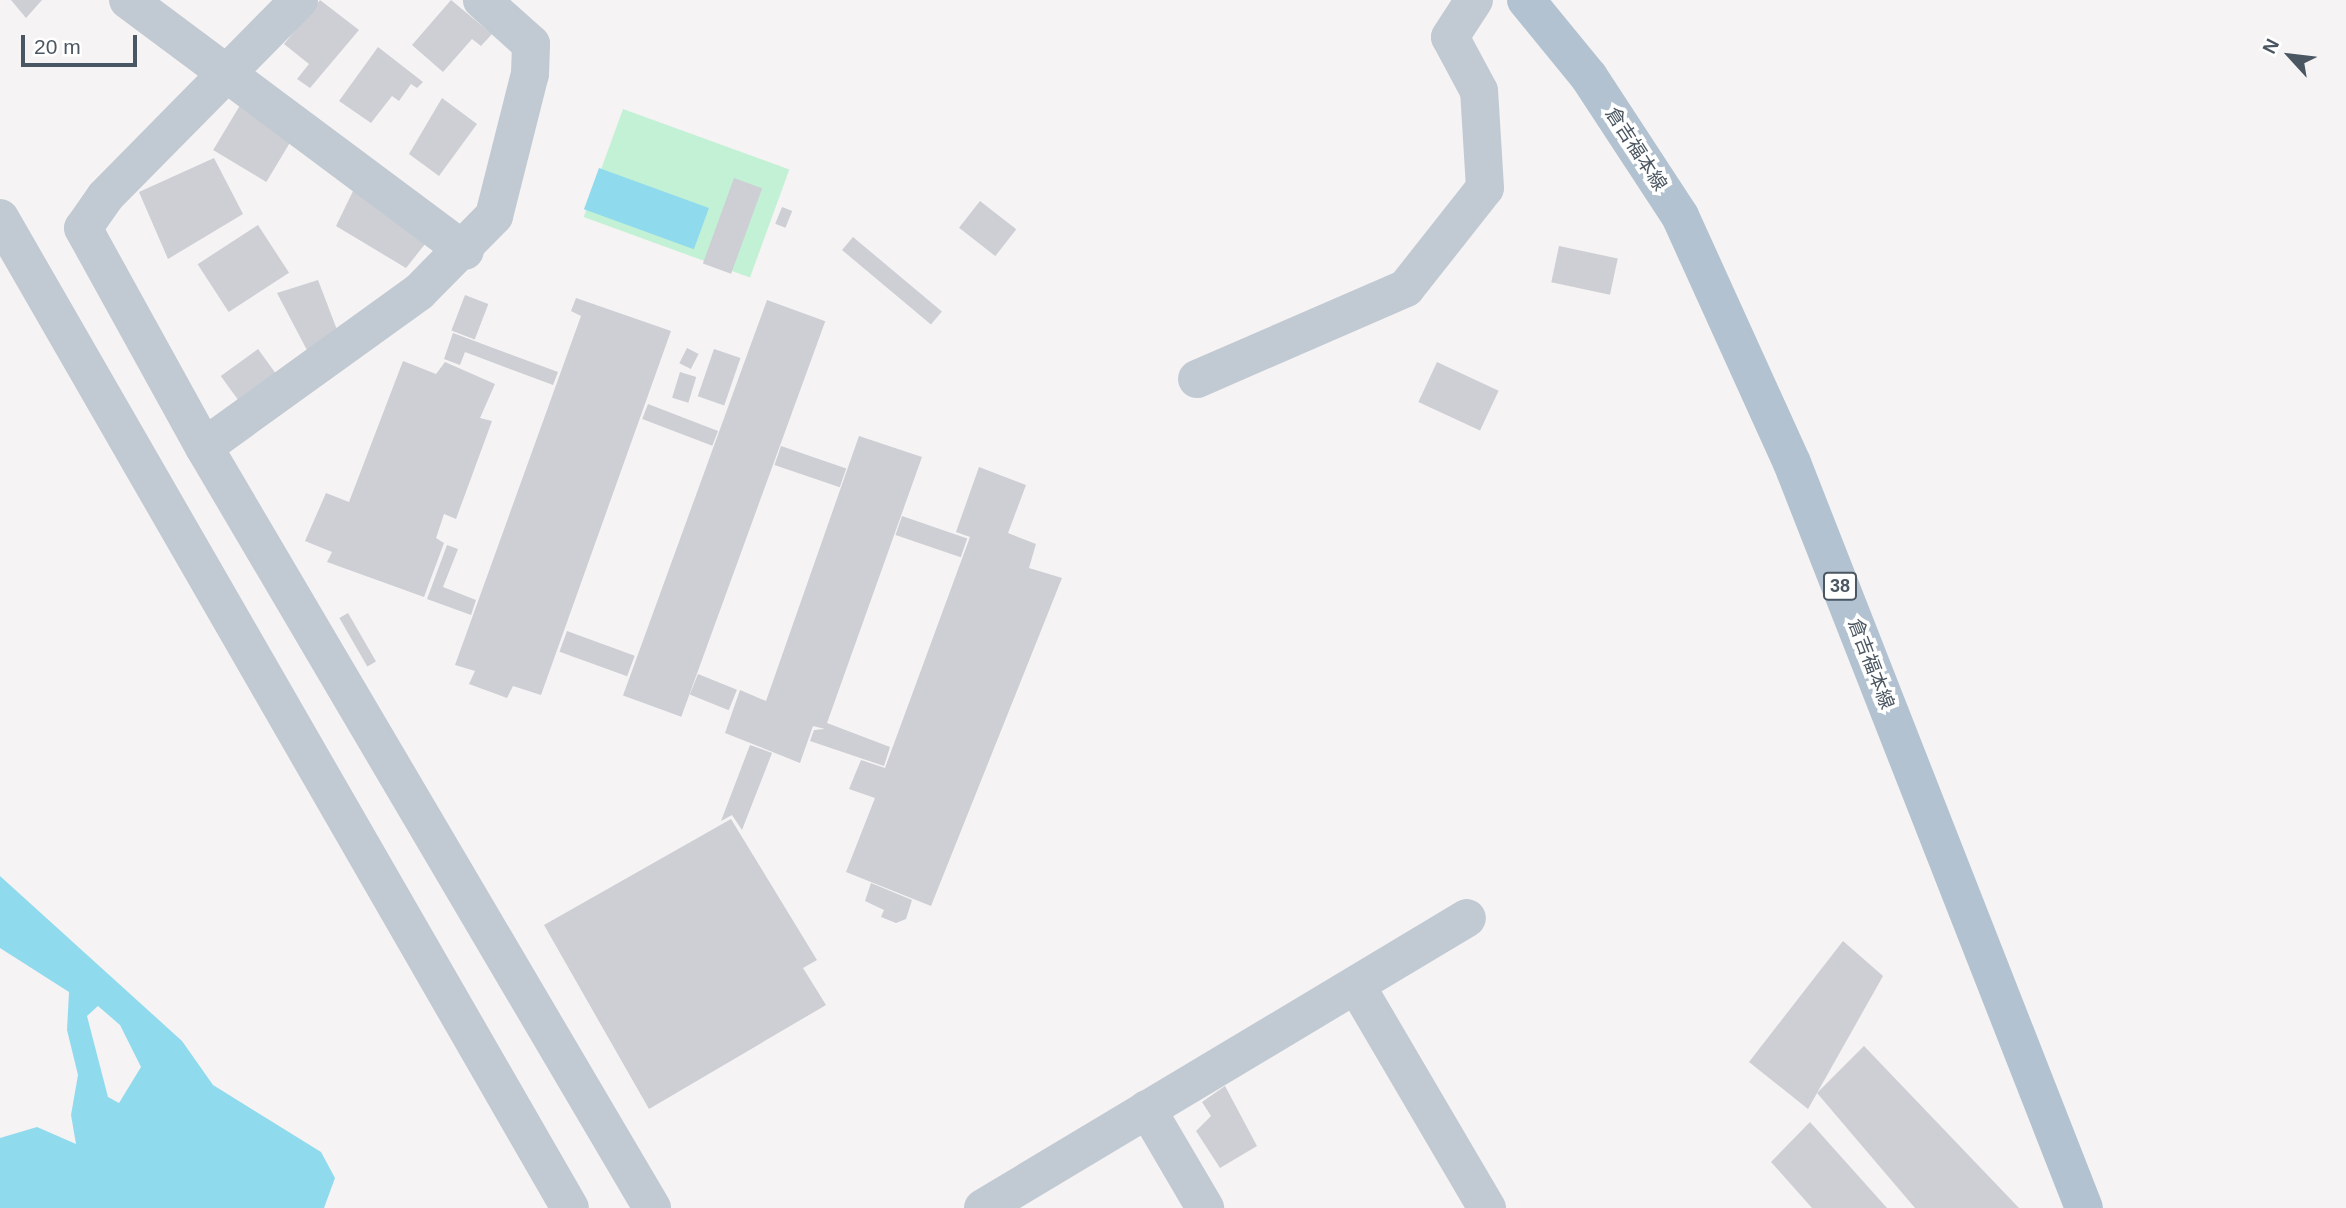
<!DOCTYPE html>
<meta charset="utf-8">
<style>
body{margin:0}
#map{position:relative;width:2346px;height:1208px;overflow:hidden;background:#f5f3f3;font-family:Helvetica,"Noto Sans JP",sans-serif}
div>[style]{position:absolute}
.green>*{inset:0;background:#c3f1d5;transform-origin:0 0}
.water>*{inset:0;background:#90daee;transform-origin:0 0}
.building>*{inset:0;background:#cdcfd5;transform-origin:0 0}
.minor>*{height:38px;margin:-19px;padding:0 19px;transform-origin:19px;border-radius:19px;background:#c1cad2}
.major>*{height:38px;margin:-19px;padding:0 19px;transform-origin:19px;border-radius:19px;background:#b3c2d1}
span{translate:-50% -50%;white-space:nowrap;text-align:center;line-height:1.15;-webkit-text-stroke:7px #fff;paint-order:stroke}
.shield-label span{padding:2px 5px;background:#fff;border:2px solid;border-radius:5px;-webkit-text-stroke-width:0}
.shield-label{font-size:18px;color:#4a5661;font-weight:700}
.street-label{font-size:19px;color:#4a5661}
.north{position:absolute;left:2255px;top:21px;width:70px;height:70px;-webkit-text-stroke:5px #fff;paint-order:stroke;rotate:297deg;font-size:19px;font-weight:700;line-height:28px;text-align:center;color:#4a5661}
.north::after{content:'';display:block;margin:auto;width:24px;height:32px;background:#4a5661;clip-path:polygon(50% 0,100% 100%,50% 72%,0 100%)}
.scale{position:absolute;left:21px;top:35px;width:116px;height:32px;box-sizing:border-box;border:4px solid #4a5661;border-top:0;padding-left:9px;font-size:21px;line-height:24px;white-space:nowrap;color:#4a5661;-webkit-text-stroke:5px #fff;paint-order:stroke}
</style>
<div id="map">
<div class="green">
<div style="left:623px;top:109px;width:177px;height:115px;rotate:20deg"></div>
</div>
<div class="water">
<div style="left:599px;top:168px;width:117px;height:44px;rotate:20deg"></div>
<div style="clip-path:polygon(evenodd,0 876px,182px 1041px,213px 1085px,321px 1152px,335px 1178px,324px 1208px,0 1208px,0 1138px,37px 1127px,76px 1144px,71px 1115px,78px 1075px,67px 1030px,69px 992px,0 948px,0 876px,98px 1006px,120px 1025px,141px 1067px,119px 1103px,108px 1097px,87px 1016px,98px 1006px)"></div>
</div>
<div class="building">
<div style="clip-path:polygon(11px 0,42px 0,26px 18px)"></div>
<div style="clip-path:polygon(320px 0,359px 30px,310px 88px,297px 79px,309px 64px,284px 44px)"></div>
<div style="clip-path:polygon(451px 0,492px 34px,481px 46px,472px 39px,443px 72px,412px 45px)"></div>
<div style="clip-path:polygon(378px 47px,423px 82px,417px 88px,411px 84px,399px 101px,392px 96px,371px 123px,339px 101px)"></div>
<div style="clip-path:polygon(442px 98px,477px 124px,439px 176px,409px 154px)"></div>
<div style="left:242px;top:102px;width:62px;height:56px;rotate:31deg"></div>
<div style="clip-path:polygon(214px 158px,243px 214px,168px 259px,139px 192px)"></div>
<div style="left:734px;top:178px;width:30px;height:91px;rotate:20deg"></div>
<div style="clip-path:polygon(357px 183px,437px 229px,406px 268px,336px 226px)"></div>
<div style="left:980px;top:201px;width:46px;height:34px;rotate:38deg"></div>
<div style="left:782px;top:207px;width:11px;height:18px;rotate:22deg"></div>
<div style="left:258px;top:225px;width:57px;height:72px;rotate:57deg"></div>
<div style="left:853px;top:237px;width:116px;height:17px;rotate:40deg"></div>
<div style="left:1559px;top:246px;width:60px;height:37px;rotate:12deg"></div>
<div style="clip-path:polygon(318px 280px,339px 335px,309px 354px,277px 293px)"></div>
<div style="left:465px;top:295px;width:25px;height:38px;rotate:21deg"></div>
<div style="clip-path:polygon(576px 298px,671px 331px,541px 695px,513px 686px,507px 698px,469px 684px,475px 671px,455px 665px,581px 316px,571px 311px)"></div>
<div style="left:767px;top:300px;width:62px;height:421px;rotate:20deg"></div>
<div style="clip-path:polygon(453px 333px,558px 372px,553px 385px,465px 352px,460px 365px,444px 359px)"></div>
<div style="left:687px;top:348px;width:13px;height:17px;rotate:27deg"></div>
<div style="left:258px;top:349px;width:37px;height:46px;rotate:54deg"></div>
<div style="left:714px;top:349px;width:28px;height:50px;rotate:19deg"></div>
<div style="clip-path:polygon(403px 361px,436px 374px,445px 362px,495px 384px,480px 418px,492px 421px,456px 519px,444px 514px,436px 538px,444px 543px,424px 597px,327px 562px,332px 552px,305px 541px,326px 493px,349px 502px)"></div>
<div style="left:1437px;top:362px;width:68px;height:44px;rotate:25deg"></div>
<div style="left:680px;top:372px;width:17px;height:27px;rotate:17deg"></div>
<div style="left:648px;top:404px;width:75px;height:16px;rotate:21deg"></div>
<div style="clip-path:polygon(859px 436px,922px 457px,827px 723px,890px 747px,884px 766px,810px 741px,814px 730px,825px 729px,813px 726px,800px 763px,725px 733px,740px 690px,766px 701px)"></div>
<div style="left:781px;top:446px;width:69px;height:20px;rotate:19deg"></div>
<div style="clip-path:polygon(979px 467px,1026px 485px,1008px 533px,1036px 544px,1029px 568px,1062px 578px,931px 906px,846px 872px,875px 798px,849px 789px,861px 760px,885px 768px,970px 537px,956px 532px)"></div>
<div style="left:902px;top:516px;width:69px;height:20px;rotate:19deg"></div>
<div style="clip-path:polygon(447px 545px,458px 549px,443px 587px,476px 600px,471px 615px,427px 599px)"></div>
<div style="left:348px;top:613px;width:56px;height:10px;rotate:60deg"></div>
<div style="left:567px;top:631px;width:72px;height:22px;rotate:20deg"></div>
<div style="left:698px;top:674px;width:42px;height:22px;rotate:22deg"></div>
<div style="clip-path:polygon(750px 745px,772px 753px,742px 830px,732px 815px,721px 821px)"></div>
<div style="clip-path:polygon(731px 819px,817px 960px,803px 968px,826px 1005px,649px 1109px,544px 925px)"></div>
<div style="clip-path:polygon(871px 883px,912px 900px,906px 919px,896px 923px,881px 917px,884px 910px,865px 901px)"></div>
<div style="clip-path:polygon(1843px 941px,1883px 976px,1808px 1109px,1749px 1062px)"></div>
<div style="clip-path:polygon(1864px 1046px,2019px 1208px,1915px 1208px,1817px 1093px)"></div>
<div style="clip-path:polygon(1225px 1086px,1257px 1146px,1220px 1168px,1196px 1131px,1211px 1116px,1202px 1102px)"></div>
<div style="clip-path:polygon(1810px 1122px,1887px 1208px,1812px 1208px,1771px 1162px)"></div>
</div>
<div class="minor">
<div style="left:128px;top:0;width:420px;rotate:36.7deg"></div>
<div style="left:299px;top:0;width:276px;rotate:134.6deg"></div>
<div style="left:105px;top:197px;width:38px;rotate:125deg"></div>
<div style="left:83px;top:228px;width:250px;rotate:61.1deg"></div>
<div style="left:204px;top:447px;width:883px;rotate:59.51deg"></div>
<div style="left:0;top:218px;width:1142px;rotate:60.07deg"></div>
<div style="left:1197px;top:379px;width:228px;rotate:-23.5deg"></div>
<div style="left:1406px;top:288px;width:127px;rotate:-51.7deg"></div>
<div style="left:1485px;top:188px;width:97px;rotate:-93.5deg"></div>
<div style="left:1479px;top:91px;width:61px;rotate:-118.2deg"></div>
<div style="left:1450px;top:37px;width:44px;rotate:-57deg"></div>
<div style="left:204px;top:447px;width:265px;rotate:-35.8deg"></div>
<div style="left:419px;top:292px;width:107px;rotate:-45.4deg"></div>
<div style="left:494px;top:216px;width:146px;rotate:-75.8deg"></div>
<div style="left:530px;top:74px;width:30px;rotate:-88deg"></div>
<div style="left:531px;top:44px;width:66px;rotate:-138.1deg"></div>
<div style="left:1356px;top:985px;width:259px;rotate:59.6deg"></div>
<div style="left:1147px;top:1109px;width:115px;rotate:59.6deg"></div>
<div style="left:983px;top:1208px;width:564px;rotate:-30.93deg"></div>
</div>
<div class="major">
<div style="left:1526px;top:0;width:99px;rotate:50.7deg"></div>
<div style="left:1589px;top:77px;width:166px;rotate:56.8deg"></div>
<div style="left:1680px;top:216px;width:271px;rotate:65.6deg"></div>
<div style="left:1792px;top:463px;width:800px;rotate:68.6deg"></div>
</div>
<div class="shield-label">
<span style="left:1840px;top:586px">38</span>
</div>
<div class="street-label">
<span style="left:1636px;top:149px;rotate:57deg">倉吉福本線</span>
<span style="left:1871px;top:664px;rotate:69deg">倉吉福本線</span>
</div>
<div class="north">N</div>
<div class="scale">20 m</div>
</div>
